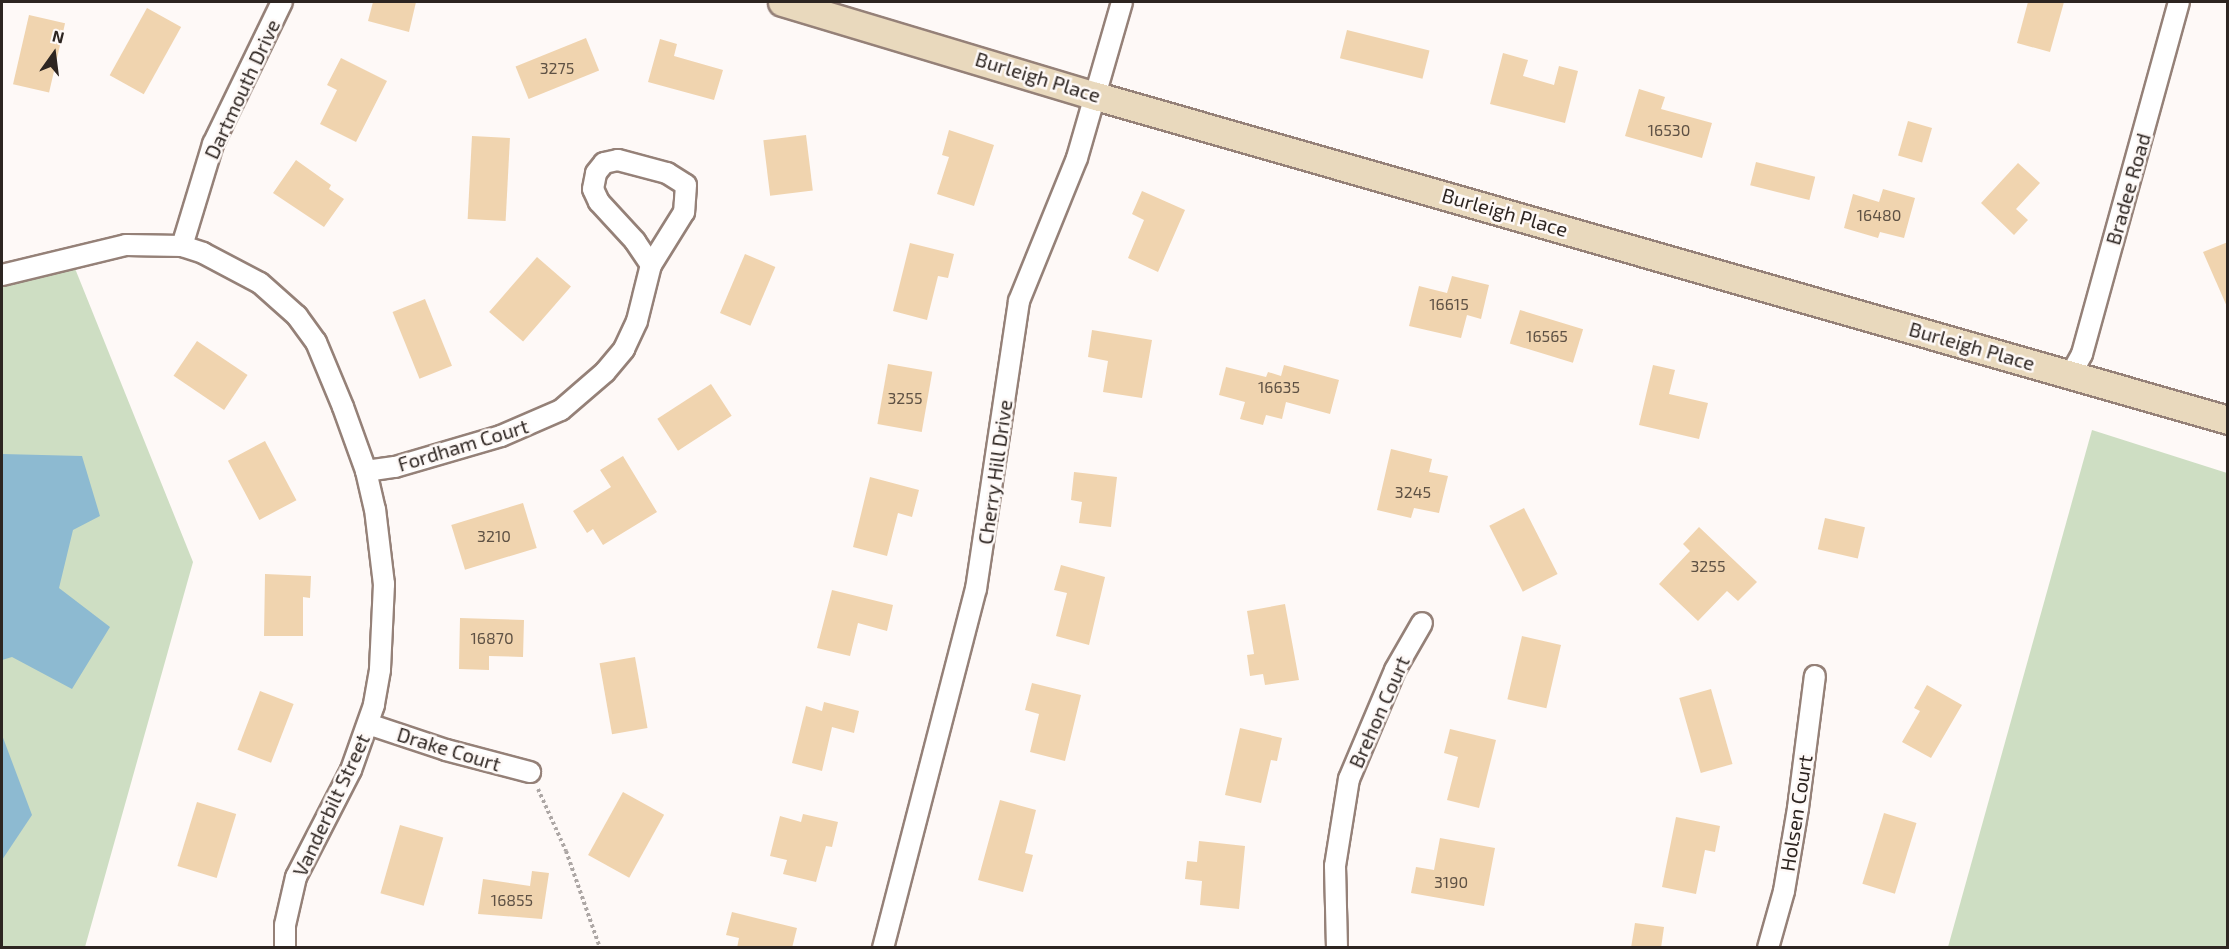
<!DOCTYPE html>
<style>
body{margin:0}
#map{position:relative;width:2229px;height:949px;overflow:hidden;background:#fef9f7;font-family:"Exo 2",sans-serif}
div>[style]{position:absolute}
.green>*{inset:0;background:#cedec3}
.water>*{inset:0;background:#8dbad1}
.building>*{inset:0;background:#f0d4af;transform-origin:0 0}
.path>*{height:4px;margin-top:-2px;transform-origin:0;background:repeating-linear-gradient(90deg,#ada7a5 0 3px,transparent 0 6px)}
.roads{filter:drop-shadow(2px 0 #958178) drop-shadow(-2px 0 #958178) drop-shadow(0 2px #958178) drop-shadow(0 -2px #958178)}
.street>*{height:20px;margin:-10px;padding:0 10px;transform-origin:10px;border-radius:10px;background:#fff}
.secondary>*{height:27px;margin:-13.5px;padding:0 13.5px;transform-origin:13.5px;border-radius:13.5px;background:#e9d9bd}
span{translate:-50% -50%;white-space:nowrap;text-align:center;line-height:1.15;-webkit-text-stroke:5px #fef9f7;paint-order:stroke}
.number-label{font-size:16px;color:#5e5144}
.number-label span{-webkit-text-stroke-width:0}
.street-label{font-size:20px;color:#2d2521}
.frame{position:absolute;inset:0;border:3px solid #2d2521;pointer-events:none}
.north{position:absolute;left:24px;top:24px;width:60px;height:60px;-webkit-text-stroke:4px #fef9f7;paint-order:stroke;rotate:14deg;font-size:16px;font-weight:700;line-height:24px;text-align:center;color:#2d2521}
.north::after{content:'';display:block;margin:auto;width:21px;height:27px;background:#2d2521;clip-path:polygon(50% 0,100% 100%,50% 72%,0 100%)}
</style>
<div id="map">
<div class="green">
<div style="clip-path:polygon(74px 266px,193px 562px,85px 947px,2px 947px,2px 284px)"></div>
<div style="clip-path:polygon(2092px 430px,2227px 473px,2227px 947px,1948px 947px)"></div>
</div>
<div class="water">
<div style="clip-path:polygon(2px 454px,82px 456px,100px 516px,73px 530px,59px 588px,110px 627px,72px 689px,12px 657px,2px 660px)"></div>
<div style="clip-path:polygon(2px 735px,32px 815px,2px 860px)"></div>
</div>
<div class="building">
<div style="clip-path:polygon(373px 2px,416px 2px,409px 32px,368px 21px)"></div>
<div style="clip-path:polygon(2028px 2px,2064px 2px,2050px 52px,2017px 43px)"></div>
<div style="left:147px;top:8px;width:39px;height:77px;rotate:29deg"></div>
<div style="left:29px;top:15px;width:37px;height:71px;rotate:13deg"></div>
<div style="left:1347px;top:30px;width:85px;height:29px;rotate:14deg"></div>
<div style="left:586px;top:38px;width:35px;height:76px;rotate:68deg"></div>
<div style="clip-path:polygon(660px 39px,677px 44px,674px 56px,723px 70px,714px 100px,648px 82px)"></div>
<div style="clip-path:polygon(1503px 53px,1528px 60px,1523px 76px,1554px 85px,1559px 66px,1578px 71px,1565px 123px,1490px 104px)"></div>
<div style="clip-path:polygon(341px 58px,387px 81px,356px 142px,320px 124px,337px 90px,327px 85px)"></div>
<div style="clip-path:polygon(1639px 89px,1665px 97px,1661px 109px,1712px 123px,1702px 158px,1625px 136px)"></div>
<div style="left:1908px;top:121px;width:25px;height:36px;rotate:16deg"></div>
<div style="clip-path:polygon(949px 130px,994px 145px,974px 206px,937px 194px,949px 157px,942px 155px)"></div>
<div style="left:806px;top:135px;width:56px;height:43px;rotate:83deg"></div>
<div style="left:472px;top:136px;width:38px;height:83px;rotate:3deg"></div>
<div style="clip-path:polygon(296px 160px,331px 185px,329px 189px,344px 199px,324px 227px,273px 193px)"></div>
<div style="left:1756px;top:162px;width:61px;height:24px;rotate:14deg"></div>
<div style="clip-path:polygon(2018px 163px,2040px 183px,2016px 209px,2028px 220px,2014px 235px,1981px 203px)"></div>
<div style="clip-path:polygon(1883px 189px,1915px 198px,1904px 238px,1880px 232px,1878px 238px,1844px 228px,1853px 194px,1879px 202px)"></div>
<div style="clip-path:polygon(1142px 191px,1185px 210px,1158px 272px,1128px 258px,1144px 220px,1132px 214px)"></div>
<div style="clip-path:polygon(2228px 242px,2228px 309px,2203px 252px)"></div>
<div style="clip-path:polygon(910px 243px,954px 254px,948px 278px,938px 276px,927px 320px,893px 311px)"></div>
<div style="left:745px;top:254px;width:33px;height:64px;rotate:23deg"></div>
<div style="left:537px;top:257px;width:45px;height:73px;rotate:41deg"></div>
<div style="clip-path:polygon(1452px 276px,1489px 285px,1481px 319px,1467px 315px,1461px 338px,1409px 326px,1419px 286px,1447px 293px)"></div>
<div style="left:425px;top:299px;width:72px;height:35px;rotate:68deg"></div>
<div style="left:1520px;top:310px;width:66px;height:35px;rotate:17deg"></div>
<div style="clip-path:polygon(1092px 330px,1152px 340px,1142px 398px,1103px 392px,1108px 361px,1088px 357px)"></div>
<div style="left:197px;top:341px;width:61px;height:42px;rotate:34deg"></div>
<div style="left:888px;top:364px;width:45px;height:61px;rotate:10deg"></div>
<div style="clip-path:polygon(1284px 365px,1339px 380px,1330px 414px,1286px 402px,1282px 419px,1266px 415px,1263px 425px,1240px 419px,1245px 402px,1219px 395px,1226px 367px,1266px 377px,1268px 372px,1281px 376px)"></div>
<div style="clip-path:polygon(1653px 365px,1675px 370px,1669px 394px,1708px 403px,1699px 439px,1639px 425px)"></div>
<div style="left:711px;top:384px;width:38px;height:64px;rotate:57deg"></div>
<div style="left:265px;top:441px;width:67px;height:42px;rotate:62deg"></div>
<div style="clip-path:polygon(1391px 449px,1432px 459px,1429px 472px,1448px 476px,1439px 513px,1414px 508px,1411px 518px,1377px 510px)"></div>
<div style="clip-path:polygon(623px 456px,657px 512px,603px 545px,593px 529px,587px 533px,573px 511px,611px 487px,600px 470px)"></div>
<div style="clip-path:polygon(1074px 472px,1117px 477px,1111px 527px,1079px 523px,1082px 502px,1071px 500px)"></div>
<div style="clip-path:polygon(870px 477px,919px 490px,912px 517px,898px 513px,887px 556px,853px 547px)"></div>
<div style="left:523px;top:503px;width:47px;height:75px;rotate:73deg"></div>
<div style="left:1524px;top:508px;width:74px;height:39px;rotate:63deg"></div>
<div style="left:1825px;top:518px;width:41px;height:32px;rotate:13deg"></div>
<div style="clip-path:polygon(1699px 527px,1757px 582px,1738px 601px,1727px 591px,1698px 621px,1659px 584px,1690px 551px,1683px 544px)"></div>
<div style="clip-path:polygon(1061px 565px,1105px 577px,1089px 645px,1056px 636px,1067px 593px,1054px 590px)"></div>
<div style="clip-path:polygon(265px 574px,311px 576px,310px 598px,303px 597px,303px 636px,264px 636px)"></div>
<div style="clip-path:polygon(832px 590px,893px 605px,887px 631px,858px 623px,850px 656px,817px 648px)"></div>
<div style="clip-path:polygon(1285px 604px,1299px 680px,1265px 685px,1263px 674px,1250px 676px,1247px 655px,1254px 654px,1247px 611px)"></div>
<div style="clip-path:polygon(460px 618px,524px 620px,523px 657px,489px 656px,489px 670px,459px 669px)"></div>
<div style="left:1522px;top:636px;width:40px;height:65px;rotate:13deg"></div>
<div style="left:635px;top:657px;width:72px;height:36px;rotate:80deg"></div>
<div style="clip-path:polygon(1032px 683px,1081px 695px,1065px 761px,1030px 752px,1039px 714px,1025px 710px)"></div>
<div style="clip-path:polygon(1927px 685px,1962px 705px,1931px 758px,1902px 742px,1920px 711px,1914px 708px)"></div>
<div style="left:1711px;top:689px;width:78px;height:33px;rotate:74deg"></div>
<div style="left:260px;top:691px;width:36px;height:63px;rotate:21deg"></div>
<div style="clip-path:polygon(824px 702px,859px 711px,854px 733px,832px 727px,822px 771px,792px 763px,806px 706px,822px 711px)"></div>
<div style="clip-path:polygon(1240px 728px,1282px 738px,1277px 761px,1271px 760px,1261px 803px,1225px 795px)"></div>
<div style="clip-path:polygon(1450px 729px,1496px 740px,1479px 808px,1447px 800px,1458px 757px,1444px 753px)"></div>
<div style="left:623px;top:792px;width:47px;height:72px;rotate:29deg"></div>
<div style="clip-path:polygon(1000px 800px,1036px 810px,1025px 853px,1033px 855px,1023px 892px,978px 880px)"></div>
<div style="left:197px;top:802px;width:41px;height:67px;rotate:17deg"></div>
<div style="left:1884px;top:813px;width:34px;height:74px;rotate:17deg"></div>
<div style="clip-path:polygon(803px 814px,838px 822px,832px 847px,826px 846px,816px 882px,783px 874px,787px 860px,770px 856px,780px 816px,801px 822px)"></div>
<div style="clip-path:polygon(1676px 817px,1720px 826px,1715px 852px,1705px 850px,1696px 894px,1662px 887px)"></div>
<div style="left:400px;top:825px;width:45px;height:71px;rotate:16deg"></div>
<div style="clip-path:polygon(1440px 838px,1495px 848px,1484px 906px,1411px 893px,1416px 867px,1434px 870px)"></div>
<div style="clip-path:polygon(1199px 841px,1245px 846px,1239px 909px,1200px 905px,1202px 881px,1185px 879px,1187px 861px,1197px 862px)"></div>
<div style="clip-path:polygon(532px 871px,549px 873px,542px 919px,478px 914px,483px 879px,530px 886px)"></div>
<div style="clip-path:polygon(732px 912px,797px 928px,792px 948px,737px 948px,739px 938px,726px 935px)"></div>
<div style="clip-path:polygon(1635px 923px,1664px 927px,1661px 948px,1631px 948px)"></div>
</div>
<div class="path">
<div style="left:538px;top:789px;width:68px;rotate:65.7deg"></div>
<div style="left:566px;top:851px;width:103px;rotate:70.7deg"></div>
</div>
<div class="roads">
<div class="street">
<div style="left:618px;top:160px;width:51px;rotate:14.9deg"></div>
<div style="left:667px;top:173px;width:22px;rotate:32deg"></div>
<div style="left:686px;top:185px;width:27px;rotate:94deg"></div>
<div style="left:684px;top:212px;width:62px;rotate:121.9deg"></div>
<div style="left:651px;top:265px;width:29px;rotate:-124deg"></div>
<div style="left:635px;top:241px;width:53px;rotate:-132.7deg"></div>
<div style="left:599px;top:202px;width:14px;rotate:-115deg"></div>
<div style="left:593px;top:189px;width:16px;rotate:-79deg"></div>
<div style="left:596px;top:173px;width:13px;rotate:-51deg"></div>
<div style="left:604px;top:163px;width:14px;rotate:-12deg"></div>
<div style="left:182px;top:246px;width:107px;rotate:-73.1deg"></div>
<div style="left:213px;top:144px;width:158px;rotate:-64.1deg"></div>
<div style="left:2px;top:275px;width:128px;rotate:-13.6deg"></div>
<div style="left:126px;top:245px;width:56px;rotate:1deg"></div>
<div style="left:182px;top:246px;width:22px;rotate:18deg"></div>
<div style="left:203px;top:253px;width:64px;rotate:27.8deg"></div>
<div style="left:260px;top:283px;width:50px;rotate:41.7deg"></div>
<div style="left:297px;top:316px;width:32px;rotate:54deg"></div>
<div style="left:316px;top:342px;width:70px;rotate:67.4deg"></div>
<div style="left:343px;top:407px;width:68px;rotate:70.2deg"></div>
<div style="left:366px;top:471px;width:39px;rotate:77deg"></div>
<div style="left:375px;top:509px;width:76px;rotate:83.2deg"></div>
<div style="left:384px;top:584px;width:86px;rotate:92.7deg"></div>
<div style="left:380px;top:670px;width:36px;rotate:100deg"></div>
<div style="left:374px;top:705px;width:69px;rotate:109.5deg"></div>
<div style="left:351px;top:770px;width:120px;rotate:117.2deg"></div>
<div style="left:296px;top:877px;width:49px;rotate:102.9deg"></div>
<div style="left:285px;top:925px;width:23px;rotate:90deg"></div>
<div style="left:2071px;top:374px;width:23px;rotate:-61deg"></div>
<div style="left:2082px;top:354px;width:365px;rotate:-74.6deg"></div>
<div style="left:366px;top:471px;width:29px;rotate:-8deg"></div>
<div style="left:395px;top:467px;width:110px;rotate:-16.3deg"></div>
<div style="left:501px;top:436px;width:65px;rotate:-23.4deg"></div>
<div style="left:561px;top:410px;width:58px;rotate:-40.8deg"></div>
<div style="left:605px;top:372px;width:30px;rotate:-50deg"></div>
<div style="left:624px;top:349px;width:31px;rotate:-65deg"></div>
<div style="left:637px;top:321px;width:58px;rotate:-76deg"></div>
<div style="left:368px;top:724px;width:82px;rotate:18.4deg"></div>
<div style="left:446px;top:750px;width:87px;rotate:14.7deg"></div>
<div style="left:883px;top:948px;width:371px;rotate:-75.5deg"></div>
<div style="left:976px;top:589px;width:291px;rotate:-81.5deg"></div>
<div style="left:1019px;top:301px;width:154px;rotate:-67.9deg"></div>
<div style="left:1077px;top:158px;width:162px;rotate:-73.9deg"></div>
<div style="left:1337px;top:948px;width:82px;rotate:-91.4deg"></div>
<div style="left:1335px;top:866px;width:88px;rotate:-80.9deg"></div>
<div style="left:1349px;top:779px;width:118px;rotate:-67.1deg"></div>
<div style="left:1395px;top:670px;width:54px;rotate:-60.1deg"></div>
<div style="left:1768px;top:948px;width:59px;rotate:-74.3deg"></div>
<div style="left:1784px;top:891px;width:84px;rotate:-80.4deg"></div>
<div style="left:1798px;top:808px;width:133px;rotate:-82.7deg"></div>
</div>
<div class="secondary">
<div style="left:782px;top:2px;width:328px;rotate:16.7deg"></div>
<div style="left:1096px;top:96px;width:1177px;rotate:15.97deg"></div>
</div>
</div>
<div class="number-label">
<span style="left:557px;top:68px">3275</span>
<span style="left:1669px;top:130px">16530</span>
<span style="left:1879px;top:215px">16480</span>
<span style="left:1449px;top:304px">16615</span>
<span style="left:1547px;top:336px">16565</span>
<span style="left:1279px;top:387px">16635</span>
<span style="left:905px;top:398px">3255</span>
<span style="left:1413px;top:492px">3245</span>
<span style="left:494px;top:536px">3210</span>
<span style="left:1708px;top:566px">3255</span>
<span style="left:492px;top:638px">16870</span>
<span style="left:1451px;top:882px">3190</span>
<span style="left:512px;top:900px">16855</span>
</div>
<div class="street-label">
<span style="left:1038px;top:77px;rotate:17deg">Burleigh Place</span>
<span style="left:242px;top:89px;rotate:-65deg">Dartmouth Drive</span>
<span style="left:2128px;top:189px;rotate:-74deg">Bradee Road</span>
<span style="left:1505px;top:212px;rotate:16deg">Burleigh Place</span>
<span style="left:1972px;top:346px;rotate:16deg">Burleigh Place</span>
<span style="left:463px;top:445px;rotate:-17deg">Fordham Court</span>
<span style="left:995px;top:472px;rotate:-82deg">Cherry Hill Drive</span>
<span style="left:1379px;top:712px;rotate:-66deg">Brehon Court</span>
<span style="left:449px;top:749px;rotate:17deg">Drake Court</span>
<span style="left:331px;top:805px;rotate:-65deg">Vanderbilt Street</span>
<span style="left:1796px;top:813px;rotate:-81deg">Holsen Court</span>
</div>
<div class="frame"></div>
<div class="north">N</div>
</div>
